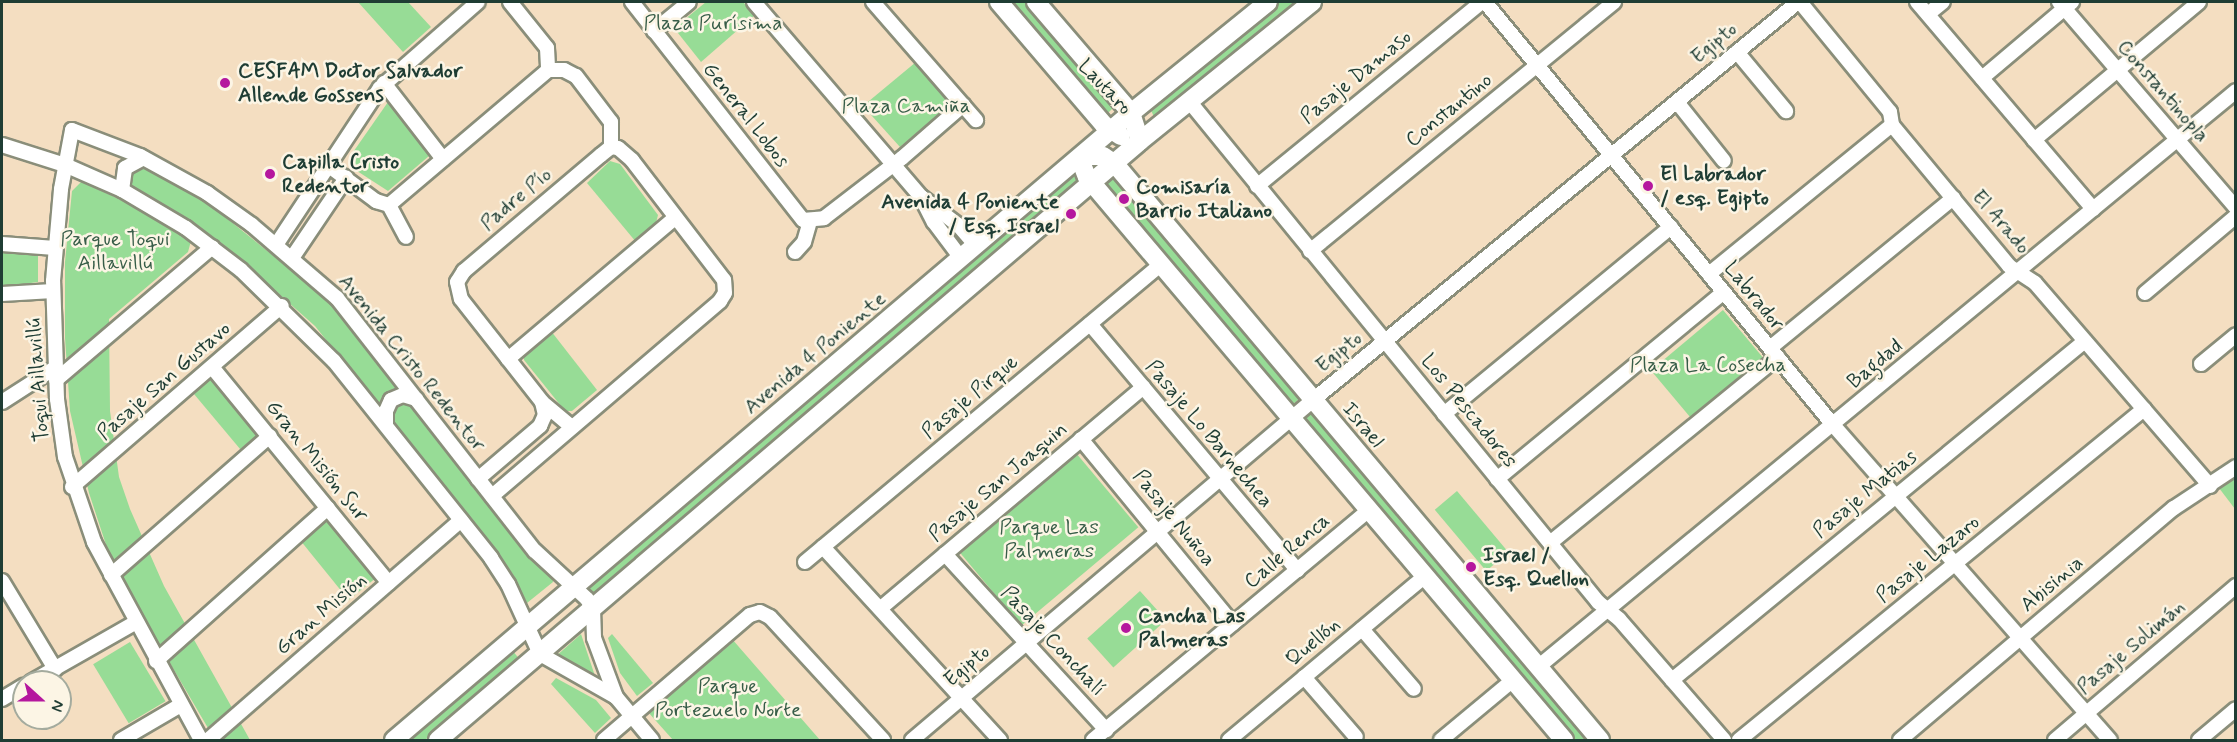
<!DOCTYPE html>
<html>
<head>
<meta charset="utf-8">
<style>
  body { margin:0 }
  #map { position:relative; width:2237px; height:742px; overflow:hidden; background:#f4dec1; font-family:Mynerve,sans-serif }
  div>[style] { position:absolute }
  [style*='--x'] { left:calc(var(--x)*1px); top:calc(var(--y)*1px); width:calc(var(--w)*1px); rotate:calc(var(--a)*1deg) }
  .green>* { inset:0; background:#97dc96; transform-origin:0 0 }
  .roads { filter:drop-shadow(2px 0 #8a8e7a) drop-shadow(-2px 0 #8a8e7a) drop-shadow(0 2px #8a8e7a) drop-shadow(0 -2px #8a8e7a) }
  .minor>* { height:14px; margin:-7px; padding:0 7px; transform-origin:7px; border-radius:7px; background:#fff }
  .tertiary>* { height:18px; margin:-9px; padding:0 9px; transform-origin:9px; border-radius:9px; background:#fff }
  .dots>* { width:16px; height:16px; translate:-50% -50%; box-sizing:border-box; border:3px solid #fcf5e5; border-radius:50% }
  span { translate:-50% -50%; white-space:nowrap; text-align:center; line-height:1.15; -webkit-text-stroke:5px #fcf5e5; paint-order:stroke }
  .park-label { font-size:21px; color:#375d48 }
  .street-label { font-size:21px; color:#1f3d34 }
  .poi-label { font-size:21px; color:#1f3d34; font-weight:700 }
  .left { translate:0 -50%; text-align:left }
  .right { translate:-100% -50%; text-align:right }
  .frame { position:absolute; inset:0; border:3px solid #1f3d34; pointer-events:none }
  .north { position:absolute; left:12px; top:670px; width:60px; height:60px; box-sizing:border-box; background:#fcf5e5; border:2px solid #a4ab9e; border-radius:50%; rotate:111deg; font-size:16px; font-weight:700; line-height:24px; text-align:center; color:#1f3d34 }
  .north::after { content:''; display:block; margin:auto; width:21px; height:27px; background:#b5179e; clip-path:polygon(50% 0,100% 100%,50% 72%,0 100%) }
</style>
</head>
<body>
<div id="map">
  <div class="green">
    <div style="clip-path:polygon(358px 2px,408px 2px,431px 27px,403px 52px)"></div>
    <div style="clip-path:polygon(706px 2px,743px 2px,755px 15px,701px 62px,674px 28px)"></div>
    <div style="clip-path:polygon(1010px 2px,1028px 2px,1116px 105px,1107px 114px)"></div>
    <div style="clip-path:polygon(1278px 2px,1299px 2px,1155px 119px,1149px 106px)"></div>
    <div style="clip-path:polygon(916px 62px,947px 99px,943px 111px,900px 147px,863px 106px)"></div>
    <div style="clip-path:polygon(388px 102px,429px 156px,388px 191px,354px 169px,349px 158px)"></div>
    <div style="clip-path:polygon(610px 161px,620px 164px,658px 215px,655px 227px,636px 242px,587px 183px)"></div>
    <div style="clip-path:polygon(147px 167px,214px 208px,332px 303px,537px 564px,552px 574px,553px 582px,527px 603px,512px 573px,315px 326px,220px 242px,128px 184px,128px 176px)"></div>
    <div style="clip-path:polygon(1072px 173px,1080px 183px,593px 599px,584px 587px)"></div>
    <div style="clip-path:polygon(1114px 174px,1300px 397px,1296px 402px,1291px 405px,1101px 180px)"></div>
    <div style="clip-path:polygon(82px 181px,141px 210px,191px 241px,188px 252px,109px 319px,110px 411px,119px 477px,130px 509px,164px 586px,250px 740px,215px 740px,113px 566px,89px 493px,70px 411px,65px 338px,65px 262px,72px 191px)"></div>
    <div style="clip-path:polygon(2px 249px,38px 256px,38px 282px,2px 287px)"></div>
    <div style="left:1723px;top:310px;width:64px;height:94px;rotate:50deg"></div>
    <div style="clip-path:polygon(551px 331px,597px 390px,572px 411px,565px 411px,524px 360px,524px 352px)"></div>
    <div style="left:212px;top:375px;width:75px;height:26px;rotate:50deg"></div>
    <div style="clip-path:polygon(1312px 412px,1592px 740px,1571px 740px,1303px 420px)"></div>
    <div style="left:1076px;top:453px;width:97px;height:153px;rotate:50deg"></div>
    <div style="clip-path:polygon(2235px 476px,2235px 509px,2219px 488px)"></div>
    <div style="left:1457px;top:491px;width:80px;height:29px;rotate:50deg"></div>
    <div style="left:328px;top:519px;width:76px;height:35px;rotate:51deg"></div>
    <div style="left:1140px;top:591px;width:39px;height:71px;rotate:48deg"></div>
    <div style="clip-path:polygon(581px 634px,596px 679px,555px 657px)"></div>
    <div style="clip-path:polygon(612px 634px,653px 683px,637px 696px,620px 673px,608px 638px)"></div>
    <div style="clip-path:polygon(732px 639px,820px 740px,673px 740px,648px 712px)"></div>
    <div style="left:130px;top:642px;width:69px;height:43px;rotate:59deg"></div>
    <div style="clip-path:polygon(512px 650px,521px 661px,425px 740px,406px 740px)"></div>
    <div style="clip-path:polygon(556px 678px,596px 700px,611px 718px,595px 733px,551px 684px)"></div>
  </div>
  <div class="roads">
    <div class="minor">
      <div style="--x:510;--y:2;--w:59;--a:51.2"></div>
      <div style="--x:547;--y:48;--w:22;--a:87"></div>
      <div style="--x:632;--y:2;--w:277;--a:51.9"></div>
      <div style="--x:803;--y:220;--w:21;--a:-5"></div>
      <div style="--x:824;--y:218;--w:98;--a:-37.6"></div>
      <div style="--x:902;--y:158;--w:81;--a:-41"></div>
      <div style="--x:754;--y:2;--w:257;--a:49.4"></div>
      <div style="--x:921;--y:197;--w:28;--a:63"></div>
      <div style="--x:934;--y:222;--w:45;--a:53.1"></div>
      <div style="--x:873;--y:2;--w:157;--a:48.9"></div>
      <div style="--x:1485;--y:2;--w:549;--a:50.54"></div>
      <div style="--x:1834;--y:426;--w:418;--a:48.7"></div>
      <div style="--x:1800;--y:2;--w:142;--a:50.7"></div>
      <div style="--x:1890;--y:112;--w:13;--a:81"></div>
      <div style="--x:1892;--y:125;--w:183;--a:50.3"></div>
      <div style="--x:2009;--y:266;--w:31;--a:33"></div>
      <div style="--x:2035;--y:283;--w:268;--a:49.2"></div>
      <div style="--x:1917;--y:2;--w:272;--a:49.6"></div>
      <div style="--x:2059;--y:2;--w:272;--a:49.3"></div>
      <div style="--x:1928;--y:14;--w:19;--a:-39"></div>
      <div style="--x:654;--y:31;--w:45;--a:-39.6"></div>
      <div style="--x:1737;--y:52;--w:77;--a:50.3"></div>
      <div style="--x:548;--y:70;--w:16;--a:0"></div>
      <div style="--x:564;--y:70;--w:13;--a:27"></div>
      <div style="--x:576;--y:76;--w:58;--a:52.7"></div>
      <div style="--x:611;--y:122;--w:25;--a:90"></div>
      <div style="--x:1982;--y:78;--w:118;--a:-40.2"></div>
      <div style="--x:384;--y:83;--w:96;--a:52.2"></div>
      <div style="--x:1189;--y:101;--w:647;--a:50.77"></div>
      <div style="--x:1598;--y:602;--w:27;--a:39"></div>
      <div style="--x:1619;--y:619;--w:160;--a:49"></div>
      <div style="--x:1677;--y:102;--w:75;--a:51.5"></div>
      <div style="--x:2034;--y:140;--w:215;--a:-39.9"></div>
      <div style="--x:2;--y:145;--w:66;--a:17.6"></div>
      <div style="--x:65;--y:165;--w:62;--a:23.7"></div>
      <div style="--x:122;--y:190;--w:74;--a:30.7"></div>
      <div style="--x:186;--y:228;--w:69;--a:37.4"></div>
      <div style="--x:241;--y:270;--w:130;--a:44.4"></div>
      <div style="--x:334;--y:361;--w:252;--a:51.4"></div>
      <div style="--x:491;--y:558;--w:31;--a:57"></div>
      <div style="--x:508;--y:584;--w:77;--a:65.4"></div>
      <div style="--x:540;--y:654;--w:87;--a:29.5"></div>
      <div style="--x:329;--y:166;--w:59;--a:36.7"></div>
      <div style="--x:376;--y:201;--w:14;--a:17"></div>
      <div style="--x:1257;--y:186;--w:291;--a:-39.3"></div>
      <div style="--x:122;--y:190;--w:22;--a:-82"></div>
      <div style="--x:125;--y:168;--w:21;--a:-28"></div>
      <div style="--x:923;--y:198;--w:44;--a:37.6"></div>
      <div style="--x:958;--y:225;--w:28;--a:49"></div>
      <div style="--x:389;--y:205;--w:209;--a:-40.3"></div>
      <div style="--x:389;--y:205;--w:36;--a:62"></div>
      <div style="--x:2;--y:244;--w:53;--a:4.3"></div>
      <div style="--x:276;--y:245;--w:188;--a:-56.5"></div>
      <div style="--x:380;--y:88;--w:130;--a:-41.3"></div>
      <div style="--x:1310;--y:251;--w:393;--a:-39.3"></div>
      <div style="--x:795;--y:252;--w:13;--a:-48"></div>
      <div style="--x:804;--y:242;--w:22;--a:-74"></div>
      <div style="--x:292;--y:258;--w:97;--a:-56"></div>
      <div style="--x:1709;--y:274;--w:236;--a:-39.2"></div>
      <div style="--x:2145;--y:293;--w:119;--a:-40.2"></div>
      <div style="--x:2;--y:294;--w:51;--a:-3.4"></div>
      <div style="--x:1090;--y:324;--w:322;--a:49.9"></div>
      <div style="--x:1770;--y:348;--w:237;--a:-39.3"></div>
      <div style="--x:508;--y:359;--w:219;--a:-40.2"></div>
      <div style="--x:2201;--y:364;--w:45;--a:-39.6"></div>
      <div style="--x:212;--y:367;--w:279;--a:50.7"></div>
      <div style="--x:56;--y:380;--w:205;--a:-40.4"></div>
      <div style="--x:2;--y:402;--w:63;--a:-32.7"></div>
      <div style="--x:1444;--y:414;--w:294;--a:-39.5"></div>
      <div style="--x:386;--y:424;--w:13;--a:-90"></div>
      <div style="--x:386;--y:411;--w:12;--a:-66"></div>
      <div style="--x:391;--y:400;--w:13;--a:-23"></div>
      <div style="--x:403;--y:395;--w:14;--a:17"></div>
      <div style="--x:1081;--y:439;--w:239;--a:50.6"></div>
      <div style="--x:478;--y:479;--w:82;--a:-40.5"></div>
      <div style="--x:540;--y:426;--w:12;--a:-66"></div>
      <div style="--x:545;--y:415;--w:13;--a:-103"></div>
      <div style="--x:1497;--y:479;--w:294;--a:-39.5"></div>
      <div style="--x:72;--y:487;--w:277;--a:-40.8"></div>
      <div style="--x:492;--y:496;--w:300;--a:-40.5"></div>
      <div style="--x:720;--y:301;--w:9;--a:-58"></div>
      <div style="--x:725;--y:293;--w:13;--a:-94"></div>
      <div style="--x:724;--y:280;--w:151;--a:-127.5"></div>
      <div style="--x:632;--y:160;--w:18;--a:-139"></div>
      <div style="--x:618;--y:148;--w:7;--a:-172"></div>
      <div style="--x:611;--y:147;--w:13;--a:141"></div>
      <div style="--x:601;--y:155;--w:180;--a:139.7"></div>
      <div style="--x:464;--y:271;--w:13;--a:122"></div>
      <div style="--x:457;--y:282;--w:17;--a:77"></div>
      <div style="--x:461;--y:299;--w:131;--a:51.8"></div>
      <div style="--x:542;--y:402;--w:39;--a:40"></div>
      <div style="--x:1550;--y:543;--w:294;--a:-39.2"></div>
      <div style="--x:823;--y:547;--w:262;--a:47.5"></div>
      <div style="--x:945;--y:554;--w:239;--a:47.5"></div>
      <div style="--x:805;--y:562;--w:464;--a:-39.9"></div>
      <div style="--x:111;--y:575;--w:211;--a:-41.2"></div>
      <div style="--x:2;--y:581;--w:103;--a:58.9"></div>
      <div style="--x:881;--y:608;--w:343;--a:-40.1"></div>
      <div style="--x:1362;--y:629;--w:79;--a:49.1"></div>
      <div style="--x:156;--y:661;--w:230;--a:-41.7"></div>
      <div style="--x:1538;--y:667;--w:905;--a:-39.53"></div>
      <div style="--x:1304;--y:677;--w:79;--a:49.1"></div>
      <div style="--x:1672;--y:680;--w:534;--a:-39.38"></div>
      <div style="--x:31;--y:682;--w:121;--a:-29.7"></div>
      <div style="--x:2;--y:699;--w:26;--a:-31"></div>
      <div style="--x:121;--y:740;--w:67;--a:-30.4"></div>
      <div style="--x:201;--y:740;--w:225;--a:-118.4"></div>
      <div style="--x:94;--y:542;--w:90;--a:-108.8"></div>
      <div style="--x:65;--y:457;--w:59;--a:-97.9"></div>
      <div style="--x:57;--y:399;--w:118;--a:-91.9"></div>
      <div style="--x:53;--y:281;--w:92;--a:-85"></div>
      <div style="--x:61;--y:189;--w:60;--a:-79.4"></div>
      <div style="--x:72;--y:130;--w:73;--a:20.9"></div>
      <div style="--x:140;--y:156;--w:77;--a:28.9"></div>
      <div style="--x:207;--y:193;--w:55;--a:35.4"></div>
      <div style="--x:252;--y:225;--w:112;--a:40.7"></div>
      <div style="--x:337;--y:298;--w:321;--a:52"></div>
      <div style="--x:535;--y:551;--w:71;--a:42.7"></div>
      <div style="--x:587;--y:599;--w:12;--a:59"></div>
      <div style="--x:593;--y:609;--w:29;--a:88"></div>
      <div style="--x:594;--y:638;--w:63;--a:69.6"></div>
      <div style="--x:616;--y:697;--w:56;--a:50.1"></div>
      <div style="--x:208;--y:740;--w:335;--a:-41"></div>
      <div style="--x:604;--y:740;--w:192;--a:-40.6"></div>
      <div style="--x:750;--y:615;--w:10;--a:-17"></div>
      <div style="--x:760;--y:612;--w:11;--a:27"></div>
      <div style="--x:770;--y:617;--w:167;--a:47.4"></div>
      <div style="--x:912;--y:740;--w:526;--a:-40.29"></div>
      <div style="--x:1313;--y:400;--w:627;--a:-39.37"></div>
      <div style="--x:1093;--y:740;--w:359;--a:-39.8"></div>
      <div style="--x:1229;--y:740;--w:256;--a:-39.9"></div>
      <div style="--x:1441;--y:740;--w:94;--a:-39.8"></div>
      <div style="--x:1739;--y:740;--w:523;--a:-39.26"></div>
      <div style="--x:1900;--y:740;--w:359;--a:-40.3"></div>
      <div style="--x:2174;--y:508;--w:74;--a:-33.5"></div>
      <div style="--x:2055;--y:740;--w:238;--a:-40.4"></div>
      <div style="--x:2199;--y:740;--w:48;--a:-40"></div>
    </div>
    <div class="tertiary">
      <div style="--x:999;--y:2;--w:162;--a:49.5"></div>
      <div style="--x:1104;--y:125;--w:20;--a:33"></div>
      <div style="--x:1036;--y:2;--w:146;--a:49.4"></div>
      <div style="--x:1131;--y:113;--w:29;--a:72"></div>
      <div style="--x:1083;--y:156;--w:20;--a:0"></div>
      <div style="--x:1103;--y:156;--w:14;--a:34"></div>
      <div style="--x:1115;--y:164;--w:753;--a:49.9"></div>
      <div style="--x:1080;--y:159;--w:19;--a:69"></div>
      <div style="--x:1087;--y:177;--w:738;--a:49.73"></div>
      <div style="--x:394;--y:740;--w:968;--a:-40.39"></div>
      <div style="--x:1131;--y:113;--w:176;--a:-39"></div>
      <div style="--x:438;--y:740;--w:923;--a:-40.47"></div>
      <div style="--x:1140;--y:141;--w:221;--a:-38.9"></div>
    </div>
  </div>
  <div class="dots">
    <div style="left:225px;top:83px;background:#b5179e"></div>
    <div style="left:270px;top:174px;background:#b5179e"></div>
    <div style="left:1648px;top:186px;background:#b5179e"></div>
    <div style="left:1124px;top:199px;background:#b5179e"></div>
    <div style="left:1071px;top:214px;background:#b5179e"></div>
    <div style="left:1471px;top:567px;background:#b5179e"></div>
    <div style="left:1126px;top:628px;background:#b5179e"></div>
  </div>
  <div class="park-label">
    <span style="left:713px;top:23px">Plaza Purísima</span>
    <span style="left:906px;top:106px">Plaza Camiña</span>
    <span style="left:115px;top:251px">Parque Toqui<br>Aillavillú</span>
    <span style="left:1708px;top:365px">Plaza La Cosecha</span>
    <span style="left:1049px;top:539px">Parque Las<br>Palmeras</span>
    <span style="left:728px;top:698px">Parque<br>Portezuelo Norte</span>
  </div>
  <div class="street-label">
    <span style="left:1714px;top:43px;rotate:-40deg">Egipto</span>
    <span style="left:1356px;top:77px;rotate:-39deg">Pasaje Damaso</span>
    <span style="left:1105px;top:87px;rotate:46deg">Lautaro</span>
    <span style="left:2163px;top:91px;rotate:49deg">Constantinopla</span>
    <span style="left:1449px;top:110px;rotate:-39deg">Constantino</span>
    <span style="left:746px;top:115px;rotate:52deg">General Lobos</span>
    <span style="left:516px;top:199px;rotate:-40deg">Padre Pío</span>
    <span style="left:2001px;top:222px;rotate:49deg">El Arado</span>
    <span style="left:1754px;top:296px;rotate:51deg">Labrador</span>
    <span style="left:1339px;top:352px;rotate:-39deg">Egipto</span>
    <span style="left:815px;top:353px;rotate:-40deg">Avenida 4 Poniente</span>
    <span style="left:412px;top:363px;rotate:51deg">Avenida Cristo Redentor</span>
    <span style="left:1875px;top:364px;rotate:-40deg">Bagdad</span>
    <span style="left:38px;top:380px;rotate:-94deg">Toqui Aillavillú</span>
    <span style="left:164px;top:381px;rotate:-41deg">Pasaje San Gustavo</span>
    <span style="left:970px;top:397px;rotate:-40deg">Pasaje Pirque</span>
    <span style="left:1469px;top:411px;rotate:51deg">Los Pescadores</span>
    <span style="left:1363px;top:425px;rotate:50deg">Israel</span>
    <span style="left:1209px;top:434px;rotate:50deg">Pasaje Lo Barnechea</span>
    <span style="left:317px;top:461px;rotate:51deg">Gran Misión Sur</span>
    <span style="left:998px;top:482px;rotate:-40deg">Pasaje San Joaquin</span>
    <span style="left:1865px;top:494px;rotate:-39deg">Pasaje Matias</span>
    <span style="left:1174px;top:518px;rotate:51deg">Pasaje Nuñoa</span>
    <span style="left:1287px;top:551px;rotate:-40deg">Calle Renca</span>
    <span style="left:1928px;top:559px;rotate:-39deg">Pasaje Lazaro</span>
    <span style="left:2052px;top:584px;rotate:-40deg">Abisinia</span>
    <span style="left:321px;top:614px;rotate:-41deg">Gran Misión</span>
    <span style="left:1053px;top:641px;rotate:47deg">Pasaje Conchalí</span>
    <span style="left:1313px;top:642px;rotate:-40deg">Quellón</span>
    <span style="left:2131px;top:647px;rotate:-40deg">Pasaje Solimán</span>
    <span style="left:967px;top:666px;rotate:-40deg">Egipto</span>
  </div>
  <div class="poi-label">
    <span class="left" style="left:238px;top:83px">CESFAM Doctor Salvador<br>Allende Gossens</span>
    <span class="left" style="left:282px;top:174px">Capilla Cristo<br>Redentor</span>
    <span class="left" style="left:1660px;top:186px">El Labrador<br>/ esq. Egipto</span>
    <span class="left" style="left:1136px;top:199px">Comisaría<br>Barrio Italiano</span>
    <span class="right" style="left:1059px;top:214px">Avenida 4 Poniente<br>/ Esq. Israel</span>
    <span class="left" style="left:1483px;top:567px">Israel /<br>Esq. Quellon</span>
    <span class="left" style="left:1138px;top:628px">Cancha Las<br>Palmeras</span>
  </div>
  <div class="frame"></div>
  <div class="north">N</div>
</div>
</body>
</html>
